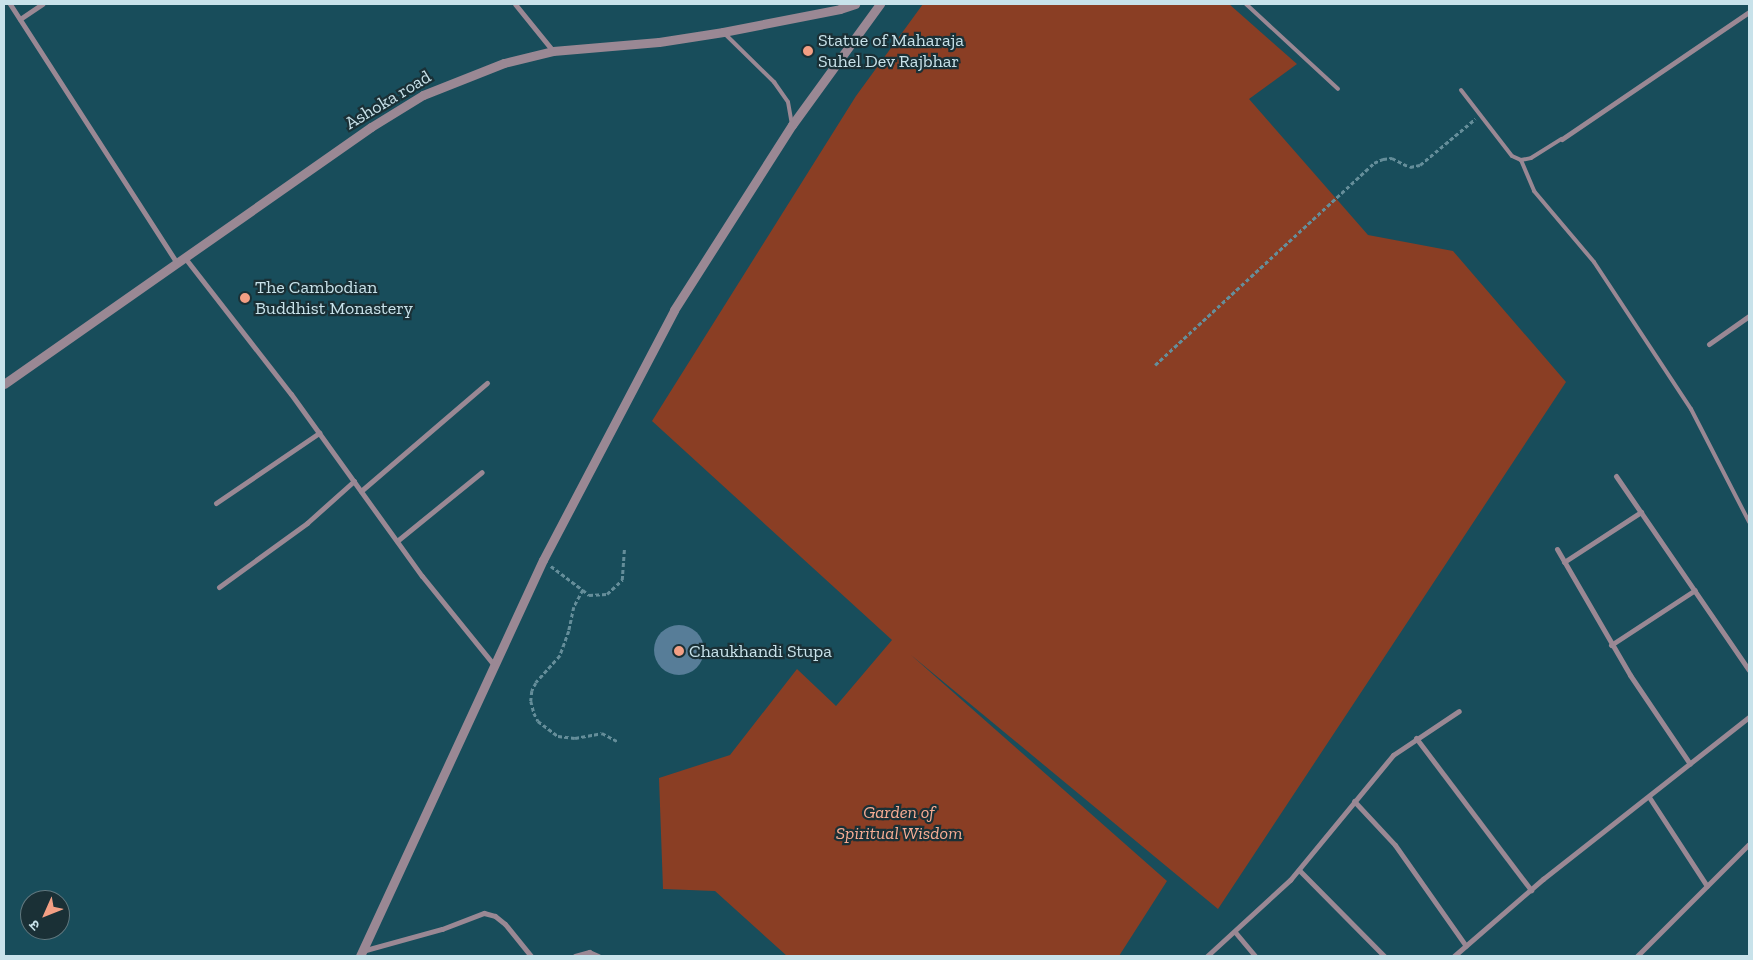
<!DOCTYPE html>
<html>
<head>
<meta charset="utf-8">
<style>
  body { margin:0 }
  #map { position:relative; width:1753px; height:960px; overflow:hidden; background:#184d5b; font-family:"Zilla Slab","Noto Sans Devanagari",serif }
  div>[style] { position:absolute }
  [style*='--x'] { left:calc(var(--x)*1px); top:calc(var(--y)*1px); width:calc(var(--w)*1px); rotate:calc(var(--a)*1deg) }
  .green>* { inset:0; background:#8a3e24 }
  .building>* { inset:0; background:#577d98 }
  .round { border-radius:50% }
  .path>* { height:2.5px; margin-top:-1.25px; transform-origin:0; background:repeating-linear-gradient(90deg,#658e9a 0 4px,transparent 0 6.5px) }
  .service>* { height:4px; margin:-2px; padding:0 2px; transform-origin:2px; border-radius:2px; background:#9a8894 }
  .minor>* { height:5px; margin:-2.5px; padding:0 2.5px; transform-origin:2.5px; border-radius:2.5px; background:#9a8894 }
  .tertiary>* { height:9px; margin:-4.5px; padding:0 4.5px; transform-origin:4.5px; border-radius:4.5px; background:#9a8894 }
  .dots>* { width:14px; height:14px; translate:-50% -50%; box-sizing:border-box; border:2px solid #1a3036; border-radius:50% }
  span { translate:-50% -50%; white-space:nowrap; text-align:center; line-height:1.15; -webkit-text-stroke:4.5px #1a3036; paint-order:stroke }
  .poi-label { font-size:18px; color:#c8e2ea }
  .left { translate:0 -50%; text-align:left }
  .street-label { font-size:18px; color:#c8e2ea }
  .park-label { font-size:18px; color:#f8ad94; font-style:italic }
  .frame { position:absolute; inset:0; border:5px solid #c8e2ea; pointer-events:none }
  .north { position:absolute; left:20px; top:890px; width:50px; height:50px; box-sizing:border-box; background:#1a3036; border:1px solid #60777e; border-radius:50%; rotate:226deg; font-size:14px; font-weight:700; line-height:20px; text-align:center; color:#c8e2ea }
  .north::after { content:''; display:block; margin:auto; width:18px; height:22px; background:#f39f84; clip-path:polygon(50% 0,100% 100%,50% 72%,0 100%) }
</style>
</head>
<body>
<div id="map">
  <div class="green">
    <div style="clip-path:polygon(923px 4px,1229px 4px,1297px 64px,1249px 99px,1368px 235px,1453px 251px,1566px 382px,1218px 909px,911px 655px,1167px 881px,1119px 956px,787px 956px,715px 891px,663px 889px,659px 778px,730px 755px,797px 669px,836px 706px,892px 640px,652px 421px,856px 96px)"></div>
  </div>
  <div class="building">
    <div class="round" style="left:654px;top:625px;width:50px;height:50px"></div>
  </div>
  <div class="path">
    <div style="--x:1155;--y:365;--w:298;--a:-42.7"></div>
    <div style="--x:1374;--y:163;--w:10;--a:-24"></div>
    <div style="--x:1383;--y:159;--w:9;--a:-6"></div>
    <div style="--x:1392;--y:158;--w:20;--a:27"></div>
    <div style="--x:1410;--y:167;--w:10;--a:-11"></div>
    <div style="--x:1420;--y:165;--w:72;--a:-39.9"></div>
    <div style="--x:551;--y:566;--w:40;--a:37"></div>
    <div style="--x:583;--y:590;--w:19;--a:118"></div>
    <div style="--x:574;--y:607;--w:25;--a:102"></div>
    <div style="--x:569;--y:631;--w:27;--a:110"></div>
    <div style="--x:560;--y:656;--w:36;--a:132"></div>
    <div style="--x:536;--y:683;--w:9;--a:117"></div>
    <div style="--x:532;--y:691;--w:10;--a:96"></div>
    <div style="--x:531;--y:701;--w:12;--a:76"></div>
    <div style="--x:534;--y:713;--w:9;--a:63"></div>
    <div style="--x:538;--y:721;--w:25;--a:37"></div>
    <div style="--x:558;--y:736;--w:17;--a:7"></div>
    <div style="--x:575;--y:738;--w:27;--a:-10"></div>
    <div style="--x:602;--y:733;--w:17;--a:28"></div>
    <div style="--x:583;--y:590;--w:8;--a:40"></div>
    <div style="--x:589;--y:595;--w:18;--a:-3"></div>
    <div style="--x:607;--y:594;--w:21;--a:-43"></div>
    <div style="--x:622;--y:580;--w:32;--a:-86"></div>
  </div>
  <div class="service">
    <div style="--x:1246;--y:4;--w:125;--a:42.7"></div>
    <div style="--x:725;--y:34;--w:69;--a:44.4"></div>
    <div style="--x:774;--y:82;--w:24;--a:55"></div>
    <div style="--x:788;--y:102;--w:22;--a:80"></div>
    <div style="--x:1461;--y:90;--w:83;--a:52.3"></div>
    <div style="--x:1512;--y:156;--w:10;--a:24"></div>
    <div style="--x:1521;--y:160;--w:10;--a:-11"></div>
    <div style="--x:1531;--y:158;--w:36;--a:-32"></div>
    <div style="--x:1521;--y:160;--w:34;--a:67"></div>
    <div style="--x:1534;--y:191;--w:93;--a:49.8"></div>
    <div style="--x:1594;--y:262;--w:176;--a:56.6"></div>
    <div style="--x:1691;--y:409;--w:127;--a:62.8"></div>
  </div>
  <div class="minor">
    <div style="--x:10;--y:4;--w:308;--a:57.2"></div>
    <div style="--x:515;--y:4;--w:60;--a:51"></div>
    <div style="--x:20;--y:19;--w:27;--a:-34"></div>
    <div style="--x:1562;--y:139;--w:226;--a:-34.2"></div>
    <div style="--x:185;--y:258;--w:172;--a:52.1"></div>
    <div style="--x:291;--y:394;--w:224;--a:54.3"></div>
    <div style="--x:422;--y:576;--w:114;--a:51"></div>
    <div style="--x:1709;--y:344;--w:49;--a:-35"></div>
    <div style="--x:1616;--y:476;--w:235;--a:55.6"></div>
    <div style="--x:361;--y:491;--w:166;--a:-40.6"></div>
    <div style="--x:216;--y:503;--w:125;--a:-34.2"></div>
    <div style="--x:397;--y:541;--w:109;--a:-39.1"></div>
    <div style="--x:1557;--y:549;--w:146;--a:59.9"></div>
    <div style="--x:1630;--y:675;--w:107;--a:56"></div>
    <div style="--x:1564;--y:562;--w:92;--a:-33"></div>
    <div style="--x:219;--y:587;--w:109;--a:-36"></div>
    <div style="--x:307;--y:523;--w:63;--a:-41.8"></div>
    <div style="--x:1611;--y:645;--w:100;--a:-33.2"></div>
    <div style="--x:1416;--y:738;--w:191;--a:52.9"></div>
    <div style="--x:1649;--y:797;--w:106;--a:56.9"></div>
    <div style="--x:1354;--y:801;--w:60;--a:47"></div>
    <div style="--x:1395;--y:845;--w:123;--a:54.9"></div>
    <div style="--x:1299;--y:870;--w:121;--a:45.3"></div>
    <div style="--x:1235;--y:932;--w:31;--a:50"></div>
    <div style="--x:362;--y:951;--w:83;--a:-15.4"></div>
    <div style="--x:442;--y:929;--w:45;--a:-20.9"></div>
    <div style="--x:484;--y:913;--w:11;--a:15"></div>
    <div style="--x:495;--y:916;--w:13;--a:39"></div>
    <div style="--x:505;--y:924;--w:41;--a:50.9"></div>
    <div style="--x:575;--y:956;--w:15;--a:-16"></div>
    <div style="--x:589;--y:952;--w:10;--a:24"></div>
    <div style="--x:1207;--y:956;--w:113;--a:-42.5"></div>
    <div style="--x:1290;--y:880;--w:162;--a:-50.5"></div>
    <div style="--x:1393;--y:755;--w:79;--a:-33.7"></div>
    <div style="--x:1454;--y:956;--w:118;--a:-40.9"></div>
    <div style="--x:1543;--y:879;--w:262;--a:-38.2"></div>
    <div style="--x:1637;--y:956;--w:158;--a:-45"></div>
  </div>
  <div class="tertiary">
    <div style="--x:4;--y:384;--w:448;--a:-35"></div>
    <div style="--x:371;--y:127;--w:61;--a:-31.6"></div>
    <div style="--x:423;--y:95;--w:87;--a:-21.6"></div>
    <div style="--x:504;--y:63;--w:50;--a:-13.8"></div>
    <div style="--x:553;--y:51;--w:106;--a:-4.9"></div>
    <div style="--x:659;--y:42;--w:65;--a:-8.9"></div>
    <div style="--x:723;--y:32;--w:119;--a:-11.1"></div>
    <div style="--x:840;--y:9;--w:16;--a:-18"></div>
    <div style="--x:360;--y:956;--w:436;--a:-65.2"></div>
    <div style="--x:543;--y:560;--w:282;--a:-62.3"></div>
    <div style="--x:674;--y:310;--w:219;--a:-57.5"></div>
    <div style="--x:792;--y:125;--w:150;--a:-54"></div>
  </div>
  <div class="dots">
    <div style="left:808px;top:51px;background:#f39f84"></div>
    <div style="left:245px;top:298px;background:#f39f84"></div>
    <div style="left:679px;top:651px;background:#f39f84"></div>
  </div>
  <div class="poi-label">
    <span class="left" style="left:818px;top:51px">Statue of Maharaja<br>Suhel Dev Rajbhar</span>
    <span class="left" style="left:255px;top:298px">The Cambodian<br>Buddhist Monastery</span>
    <span class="left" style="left:689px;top:651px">Chaukhandi Stupa</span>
  </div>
  <div class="street-label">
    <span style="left:388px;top:100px;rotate:-31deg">Ashoka road</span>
  </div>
  <div class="park-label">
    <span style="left:899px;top:823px">Garden of<br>Spiritual Wisdom</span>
  </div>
  <div class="frame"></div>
  <div class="north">उ</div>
</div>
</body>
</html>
